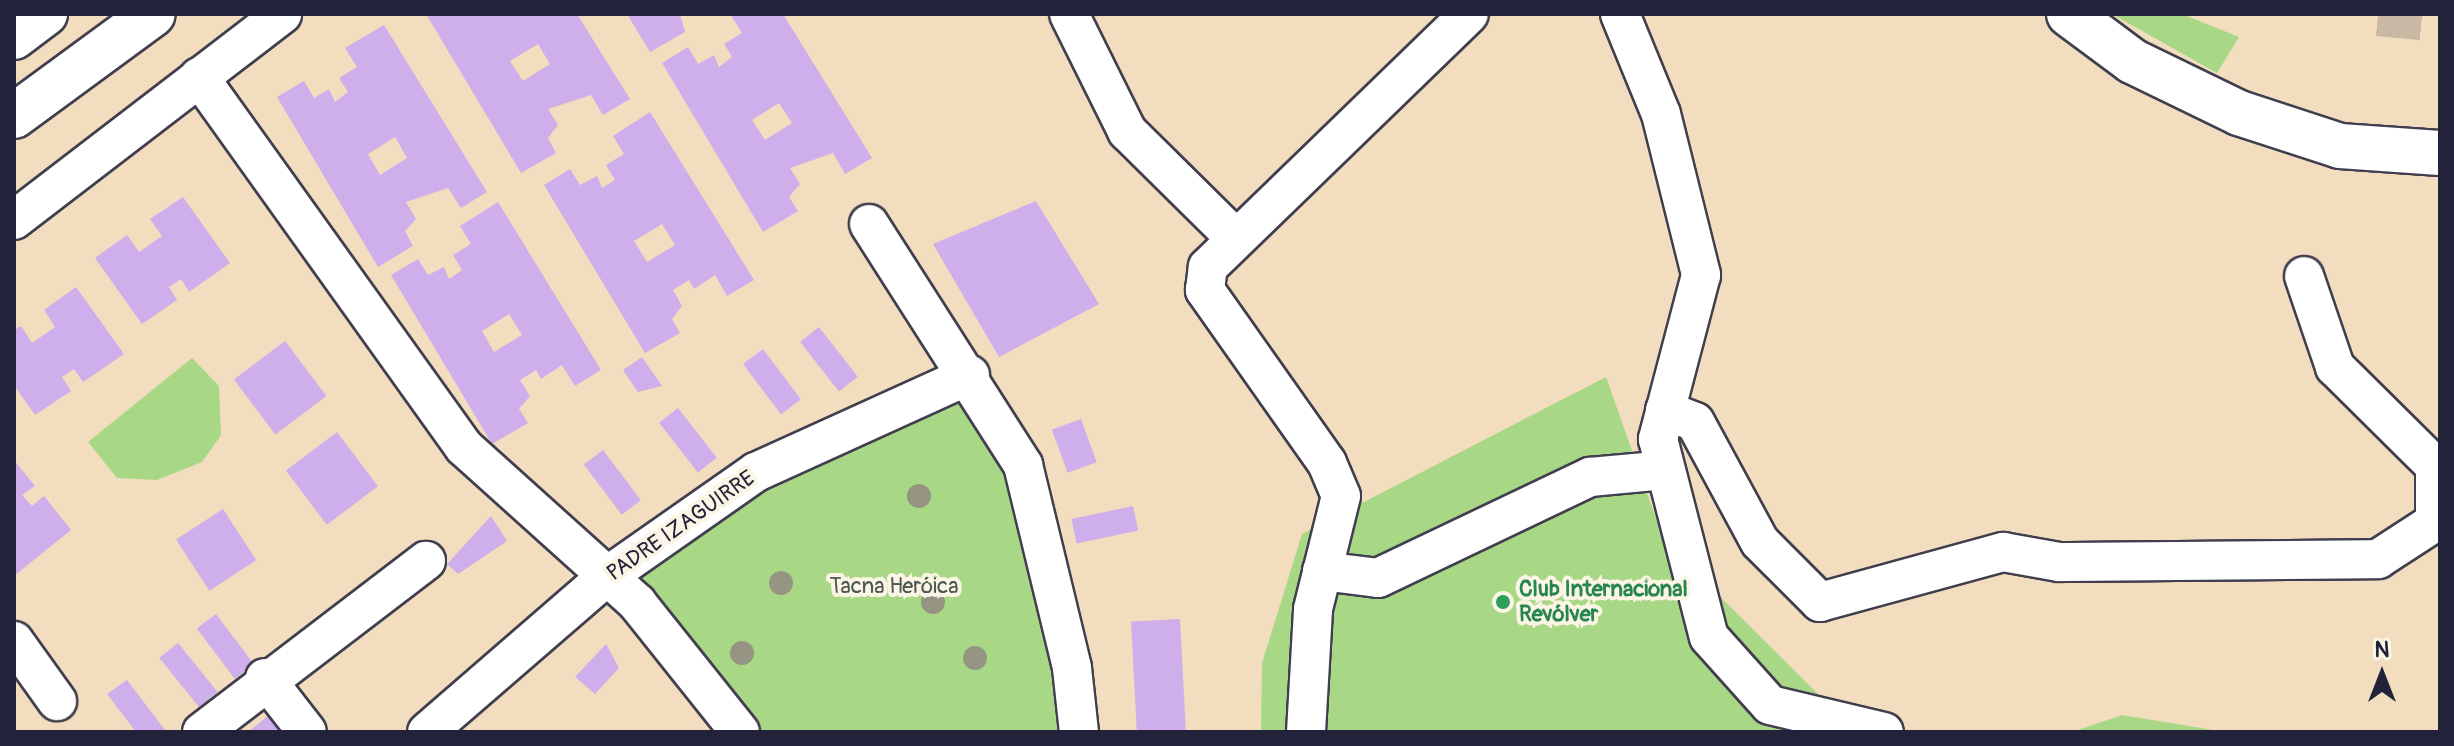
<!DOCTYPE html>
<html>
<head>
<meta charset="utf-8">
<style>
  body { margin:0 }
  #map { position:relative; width:2454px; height:746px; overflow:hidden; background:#f2debe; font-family:Pangolin,sans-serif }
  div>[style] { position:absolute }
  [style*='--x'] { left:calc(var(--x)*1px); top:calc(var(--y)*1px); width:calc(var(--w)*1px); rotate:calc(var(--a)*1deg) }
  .green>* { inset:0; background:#a8d785 }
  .building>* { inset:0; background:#ceaeeb; transform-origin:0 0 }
  .major-tunnel>* { height:44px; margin-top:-22px; transform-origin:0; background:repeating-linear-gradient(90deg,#c8b8a4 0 44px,transparent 0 66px) }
  .roads { filter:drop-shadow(2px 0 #413e4f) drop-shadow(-2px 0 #413e4f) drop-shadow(0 2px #413e4f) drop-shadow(0 -2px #413e4f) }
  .minor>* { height:38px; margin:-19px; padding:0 19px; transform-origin:19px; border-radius:19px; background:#fff }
  .major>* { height:44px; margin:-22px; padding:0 22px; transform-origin:22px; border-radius:22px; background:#fff }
  .trees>* { width:24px; height:24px; margin:-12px; border-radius:50%; background:#969482 }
  .dots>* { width:22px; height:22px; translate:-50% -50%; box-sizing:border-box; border:4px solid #fcf5e5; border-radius:50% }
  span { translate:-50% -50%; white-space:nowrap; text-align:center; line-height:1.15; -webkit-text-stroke:8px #fcf5e5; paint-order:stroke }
  .street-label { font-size:22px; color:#22223b }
  .park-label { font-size:22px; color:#4a5851 }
  .leisure-label { font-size:22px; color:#27864d; font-weight:700 }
  .left { translate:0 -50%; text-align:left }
  .frame { position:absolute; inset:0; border:16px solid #22223b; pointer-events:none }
  .north { position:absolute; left:2342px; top:634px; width:80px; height:80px; -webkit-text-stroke:6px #fcf5e5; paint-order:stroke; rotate:0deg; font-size:22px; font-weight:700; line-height:32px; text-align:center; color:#22223b }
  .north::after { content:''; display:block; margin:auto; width:28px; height:36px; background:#22223b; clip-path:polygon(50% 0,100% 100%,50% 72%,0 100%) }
</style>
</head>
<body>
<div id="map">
  <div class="green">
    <div style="clip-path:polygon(2112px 14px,2182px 14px,2239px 37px,2217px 73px)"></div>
    <div style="clip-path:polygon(192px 358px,219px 386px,221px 435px,202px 462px,157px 480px,117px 478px,88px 442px)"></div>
    <div style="clip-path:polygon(1606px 377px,1664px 541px,1833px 709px,1908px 732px,1261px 732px,1262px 663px,1302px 534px)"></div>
    <div style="clip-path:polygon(967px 390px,1012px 472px,1039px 565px,1062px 732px,760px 732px,631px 575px,770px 486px)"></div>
    <div style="clip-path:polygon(2122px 715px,2219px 731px,2222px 732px,2072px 732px)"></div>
  </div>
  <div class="building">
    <div style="clip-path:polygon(evenodd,426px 14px,577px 14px,630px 99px,603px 115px,591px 95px,548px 109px,558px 125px,548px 138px,556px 153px,521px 173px,426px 14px,538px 44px,550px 64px,523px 81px,510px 61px,538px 44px)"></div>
    <div style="clip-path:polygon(627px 14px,680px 14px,685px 32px,650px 52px)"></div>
    <div style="clip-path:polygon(evenodd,730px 14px,783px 14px,872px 158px,845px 174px,833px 153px,790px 168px,800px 184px,789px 197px,798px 211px,763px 232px,662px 63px,688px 47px,698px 64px,714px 55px,719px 67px,732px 57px,724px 44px,742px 33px,730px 14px,779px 103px,792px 123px,765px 140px,752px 120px,779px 103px)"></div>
    <div style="clip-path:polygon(evenodd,384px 25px,487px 192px,461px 208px,448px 188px,406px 202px,416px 219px,405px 231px,413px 246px,378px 267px,277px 97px,304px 81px,314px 98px,329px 89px,335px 102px,348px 92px,339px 78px,357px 67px,345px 48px,384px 25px,395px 137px,407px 158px,380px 175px,368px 154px,395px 137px)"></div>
    <div style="clip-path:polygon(evenodd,650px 112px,754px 280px,727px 296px,715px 275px,694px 289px,689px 280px,673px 290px,682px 306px,672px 319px,680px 333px,645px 353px,544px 185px,570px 169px,580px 185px,597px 176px,602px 188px,615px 180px,606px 165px,624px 154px,613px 136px,650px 112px,662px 224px,675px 245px,647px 262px,634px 241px,662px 224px)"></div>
    <div style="clip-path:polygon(183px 197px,230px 263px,189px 292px,181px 279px,169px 287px,177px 300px,142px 324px,95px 258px,127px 235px,139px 252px,162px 236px,150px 219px)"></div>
    <div style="clip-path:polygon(1036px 201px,1099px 304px,999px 357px,933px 244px)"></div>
    <div style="clip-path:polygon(evenodd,498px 202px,601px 370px,575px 386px,562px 365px,541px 379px,536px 370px,520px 380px,530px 396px,519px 409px,528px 423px,492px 444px,391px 275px,418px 259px,428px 275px,444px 267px,449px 279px,462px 270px,453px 255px,471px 244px,460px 226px,498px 202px,509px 314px,522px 335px,494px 352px,482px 331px,509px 314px)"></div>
    <div style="clip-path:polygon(76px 287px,124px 354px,83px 382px,74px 369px,62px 377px,71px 391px,35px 415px,14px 385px,14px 330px,21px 326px,32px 343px,55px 327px,44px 310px)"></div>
    <div style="left:819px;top:327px;width:63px;height:24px;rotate:52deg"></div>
    <div style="left:285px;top:341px;width:69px;height:64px;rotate:53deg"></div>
    <div style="left:763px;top:349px;width:63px;height:25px;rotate:53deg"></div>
    <div style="clip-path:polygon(642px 357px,662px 386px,638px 392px,623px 370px)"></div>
    <div style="left:678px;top:408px;width:63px;height:24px;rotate:52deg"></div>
    <div style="left:1081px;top:419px;width:46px;height:31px;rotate:70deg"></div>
    <div style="left:337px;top:432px;width:68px;height:64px;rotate:53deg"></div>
    <div style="left:603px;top:450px;width:63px;height:24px;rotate:53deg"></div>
    <div style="clip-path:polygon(14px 460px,35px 486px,22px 495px,32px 506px,44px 496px,71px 530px,14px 576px)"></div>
    <div style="left:1133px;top:506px;width:25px;height:63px;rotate:78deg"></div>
    <div style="left:223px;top:509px;width:61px;height:56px;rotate:57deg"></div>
    <div style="clip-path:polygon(491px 516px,507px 541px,458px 574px,447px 564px)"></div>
    <div style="left:216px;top:614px;width:63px;height:24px;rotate:53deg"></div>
    <div style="left:1180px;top:619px;width:113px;height:49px;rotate:87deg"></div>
    <div style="left:178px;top:643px;width:63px;height:24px;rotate:51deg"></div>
    <div style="clip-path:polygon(606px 644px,619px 668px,595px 694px,575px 677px)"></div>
    <div style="clip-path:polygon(127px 680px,165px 730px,162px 732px,136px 732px,107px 694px)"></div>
    <div style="clip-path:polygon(269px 715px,283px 732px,248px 732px)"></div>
  </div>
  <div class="major-tunnel">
    <div style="--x:2378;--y:14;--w:62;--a:5.5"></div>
  </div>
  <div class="roads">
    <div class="minor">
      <div style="--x:1069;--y:14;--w:131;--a:63.6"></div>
      <div style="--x:1127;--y:131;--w:151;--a:44.7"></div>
      <div style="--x:1620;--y:14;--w:108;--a:67.7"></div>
      <div style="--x:1661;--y:114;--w:166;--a:76"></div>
      <div style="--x:1701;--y:275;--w:170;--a:104.7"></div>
      <div style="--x:1658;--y:439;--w:204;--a:75.6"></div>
      <div style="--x:1709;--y:637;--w:91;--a:48.1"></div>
      <div style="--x:1770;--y:705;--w:117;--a:13.3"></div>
      <div style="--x:199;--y:77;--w:455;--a:54.4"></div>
      <div style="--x:464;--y:447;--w:233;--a:42"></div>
      <div style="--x:637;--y:603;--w:165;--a:51.4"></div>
      <div style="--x:14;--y:220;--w:338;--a:-37.5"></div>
      <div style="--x:869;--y:224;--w:286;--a:57.4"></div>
      <div style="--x:1023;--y:465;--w:209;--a:76.4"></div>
      <div style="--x:1072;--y:668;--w:64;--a:83.8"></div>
      <div style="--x:1665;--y:410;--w:32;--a:22"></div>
      <div style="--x:1695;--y:422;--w:136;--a:61.6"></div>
      <div style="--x:1760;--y:542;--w:85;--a:45"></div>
      <div style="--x:1820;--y:602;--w:190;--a:-15.3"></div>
      <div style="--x:2003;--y:552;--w:57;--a:10.1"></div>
      <div style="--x:2059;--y:562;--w:319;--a:-0.5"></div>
      <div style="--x:2378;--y:559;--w:68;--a:-33"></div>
      <div style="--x:2435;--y:522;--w:56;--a:-90"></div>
      <div style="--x:2435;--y:466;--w:141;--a:-135.3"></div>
      <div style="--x:2335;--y:367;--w:96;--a:-108.8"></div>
      <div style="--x:1322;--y:571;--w:56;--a:7.1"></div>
      <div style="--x:1378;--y:578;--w:235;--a:-25.5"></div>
      <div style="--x:1590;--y:477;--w:75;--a:-5.3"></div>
      <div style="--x:14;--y:641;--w:74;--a:54.4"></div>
      <div style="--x:265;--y:678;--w:68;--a:52.1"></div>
      <div style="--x:202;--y:732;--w:282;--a:-37.4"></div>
      <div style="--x:427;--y:732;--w:237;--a:-40.9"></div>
      <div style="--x:606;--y:577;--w:183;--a:-35"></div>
      <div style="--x:756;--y:472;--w:235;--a:-24.4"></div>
      <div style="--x:1306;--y:732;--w:123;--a:-86.7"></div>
      <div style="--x:1313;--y:609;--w:116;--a:-76.1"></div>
      <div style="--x:1341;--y:496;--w:36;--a:-113"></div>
      <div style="--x:1327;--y:463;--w:212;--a:-125.2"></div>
      <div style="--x:1205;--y:290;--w:23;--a:-83"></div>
      <div style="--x:1208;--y:267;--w:363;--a:-44.1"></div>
    </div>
    <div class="major">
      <div style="--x:2069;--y:14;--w:79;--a:36.7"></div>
      <div style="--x:2132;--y:61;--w:119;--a:25.9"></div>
      <div style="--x:2239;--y:113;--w:106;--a:18.1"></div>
      <div style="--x:2340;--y:146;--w:100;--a:4"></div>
      <div style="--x:14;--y:37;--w:39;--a:-37"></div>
      <div style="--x:14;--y:116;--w:172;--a:-36.3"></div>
    </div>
  </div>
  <div class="trees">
    <div style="left:919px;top:496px"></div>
    <div style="left:781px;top:583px"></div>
    <div style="left:933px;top:602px"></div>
    <div style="left:742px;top:653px"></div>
    <div style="left:975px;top:658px"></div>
  </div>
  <div class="dots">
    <div style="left:1503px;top:602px;background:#2e9e5b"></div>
  </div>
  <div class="street-label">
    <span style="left:681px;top:526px;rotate:-35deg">PADRE IZAGUIRRE</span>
  </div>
  <div class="park-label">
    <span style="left:894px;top:587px">Tacna Heróica</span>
  </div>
  <div class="leisure-label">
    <span class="left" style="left:1519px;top:602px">Club Internacional<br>Revólver</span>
  </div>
  <div class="frame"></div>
  <div class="north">N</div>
</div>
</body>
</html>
